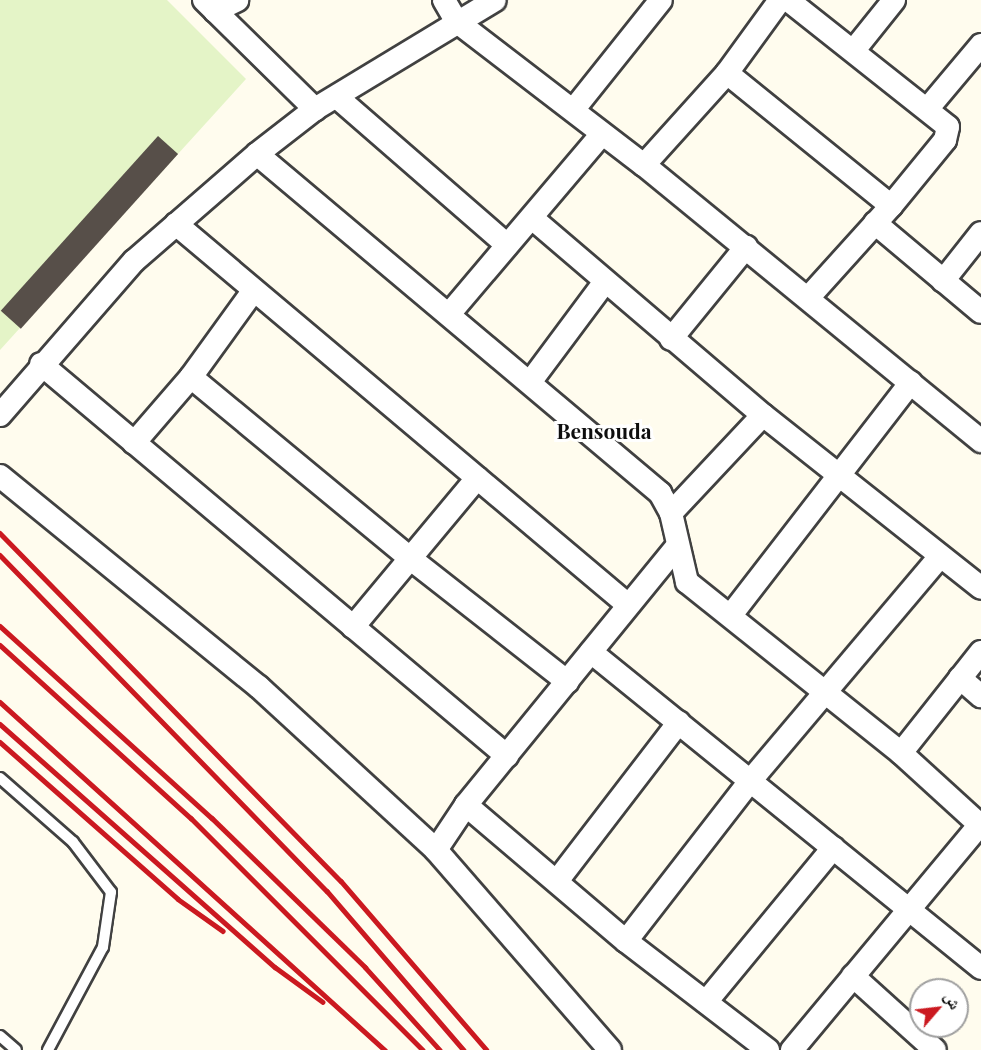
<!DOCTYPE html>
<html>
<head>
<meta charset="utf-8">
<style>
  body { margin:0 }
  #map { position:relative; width:981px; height:1050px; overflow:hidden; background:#fffcee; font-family:"Playfair Display","Noto Naskh Arabic",serif }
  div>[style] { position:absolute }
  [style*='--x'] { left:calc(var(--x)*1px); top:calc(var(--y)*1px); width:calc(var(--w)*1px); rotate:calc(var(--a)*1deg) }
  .pitch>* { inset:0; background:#e4f4c7 }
  .building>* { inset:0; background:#574f49; transform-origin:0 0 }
  .roads { filter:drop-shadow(2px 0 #414141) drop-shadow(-2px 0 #414141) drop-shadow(0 2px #414141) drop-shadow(0 -2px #414141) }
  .lane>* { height:10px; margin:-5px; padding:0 5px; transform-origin:5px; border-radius:5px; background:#fff }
  .street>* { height:22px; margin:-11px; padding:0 11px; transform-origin:11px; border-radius:11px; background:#fff }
  .rail>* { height:4.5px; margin:-2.25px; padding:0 2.25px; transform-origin:2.25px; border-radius:2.25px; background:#cb1920 }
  span { translate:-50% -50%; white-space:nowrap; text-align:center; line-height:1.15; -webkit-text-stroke:6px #fff; paint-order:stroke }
  .neighbourhood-label { font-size:21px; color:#0e0e0e; font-weight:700 }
  .north { position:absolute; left:909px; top:978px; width:60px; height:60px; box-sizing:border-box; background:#fff; border:2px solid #9f9f9f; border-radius:50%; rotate:62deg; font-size:16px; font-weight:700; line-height:24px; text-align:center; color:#0e0e0e }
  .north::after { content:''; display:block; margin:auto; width:21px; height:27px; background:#cb1920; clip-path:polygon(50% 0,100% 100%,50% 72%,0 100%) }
</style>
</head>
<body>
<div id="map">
  <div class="pitch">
    <div style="clip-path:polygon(0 0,167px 0,246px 79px,0 350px)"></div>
  </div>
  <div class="building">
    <div style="left:158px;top:136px;width:27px;height:235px;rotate:42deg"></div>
  </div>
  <div class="roads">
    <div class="lane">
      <div style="--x:0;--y:778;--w:97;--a:41.2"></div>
      <div style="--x:73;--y:842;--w:63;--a:52.8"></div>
      <div style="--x:111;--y:892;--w:56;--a:98.3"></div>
      <div style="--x:103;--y:947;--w:117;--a:118.1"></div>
      <div style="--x:0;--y:1036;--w:21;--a:41"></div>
    </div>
    <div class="street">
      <div style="--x:204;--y:0;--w:156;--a:44.5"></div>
      <div style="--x:444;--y:0;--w:24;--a:60"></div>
      <div style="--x:456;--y:21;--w:237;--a:37.5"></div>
      <div style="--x:644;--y:165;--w:436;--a:39.3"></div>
      <div style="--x:788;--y:0;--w:204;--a:38.4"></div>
      <div style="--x:948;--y:127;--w:13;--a:103"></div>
      <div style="--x:945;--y:140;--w:85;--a:129.3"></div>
      <div style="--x:891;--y:206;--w:124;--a:132.1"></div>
      <div style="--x:215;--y:11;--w:25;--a:-26"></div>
      <div style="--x:854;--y:50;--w:64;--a:-51.3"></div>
      <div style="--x:727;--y:73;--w:211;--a:39"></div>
      <div style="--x:338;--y:98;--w:224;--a:41"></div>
      <div style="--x:929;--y:107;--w:81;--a:-50"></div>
      <div style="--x:574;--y:109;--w:139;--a:-51.4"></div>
      <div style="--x:257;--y:154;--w:527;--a:40.07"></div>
      <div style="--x:660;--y:493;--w:23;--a:61"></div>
      <div style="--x:671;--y:513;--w:71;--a:76.9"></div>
      <div style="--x:687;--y:582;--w:274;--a:38.6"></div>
      <div style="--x:901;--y:753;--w:108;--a:42.4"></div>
      <div style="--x:644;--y:165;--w:124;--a:-47.9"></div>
      <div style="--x:727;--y:73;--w:90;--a:-54"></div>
      <div style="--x:532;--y:218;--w:304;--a:40.5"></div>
      <div style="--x:763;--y:415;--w:278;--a:38.4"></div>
      <div style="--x:875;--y:223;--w:138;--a:40"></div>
      <div style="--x:176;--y:224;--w:591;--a:40.13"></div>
      <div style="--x:943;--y:281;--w:61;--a:-51.6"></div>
      <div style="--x:450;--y:313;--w:235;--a:-49.7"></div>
      <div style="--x:671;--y:339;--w:119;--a:-50.8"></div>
      <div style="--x:41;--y:364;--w:609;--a:40.07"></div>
      <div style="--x:191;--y:377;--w:286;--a:39.6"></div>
      <div style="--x:411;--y:559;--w:199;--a:38.1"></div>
      <div style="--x:531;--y:381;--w:122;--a:-53.3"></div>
      <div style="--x:0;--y:415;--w:204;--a:-49"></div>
      <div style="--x:134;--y:261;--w:163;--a:-41"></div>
      <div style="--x:257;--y:154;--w:73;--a:-37.8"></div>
      <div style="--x:315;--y:109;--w:210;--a:-31.2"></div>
      <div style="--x:134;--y:443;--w:87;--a:-49.2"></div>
      <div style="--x:191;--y:377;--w:107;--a:-54.1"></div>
      <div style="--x:0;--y:476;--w:334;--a:39.2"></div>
      <div style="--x:259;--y:687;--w:241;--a:42.6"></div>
      <div style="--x:436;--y:850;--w:265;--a:49"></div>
      <div style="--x:671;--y:513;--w:134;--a:-46.8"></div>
      <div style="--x:731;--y:615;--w:294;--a:-52.3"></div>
      <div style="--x:353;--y:627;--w:194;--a:-50.2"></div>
      <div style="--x:591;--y:652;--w:502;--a:39.02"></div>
      <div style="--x:960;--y:678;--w:28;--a:41"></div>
      <div style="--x:901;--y:753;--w:129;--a:-51.6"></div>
      <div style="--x:466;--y:805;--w:210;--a:40.4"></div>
      <div style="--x:626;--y:941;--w:179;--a:37.5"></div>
      <div style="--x:436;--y:850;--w:54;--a:-56.3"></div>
      <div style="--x:466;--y:805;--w:334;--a:-50.8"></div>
      <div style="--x:557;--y:881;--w:200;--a:-52.5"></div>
      <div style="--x:626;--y:941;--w:204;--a:-52.2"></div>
      <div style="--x:751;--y:780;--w:293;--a:-49.8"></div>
      <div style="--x:853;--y:976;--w:110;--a:42.1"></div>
      <div style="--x:706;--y:1002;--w:200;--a:-50.5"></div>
      <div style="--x:792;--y:1050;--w:295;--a:-50.2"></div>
    </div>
  </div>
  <div class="rail">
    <div style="--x:0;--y:533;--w:487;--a:45.6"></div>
    <div style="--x:341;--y:881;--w:223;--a:49.2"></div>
    <div style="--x:0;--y:555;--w:469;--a:45.8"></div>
    <div style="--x:327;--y:891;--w:210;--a:49.3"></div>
    <div style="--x:0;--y:626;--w:286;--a:42.2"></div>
    <div style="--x:212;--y:818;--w:214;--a:44.2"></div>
    <div style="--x:365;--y:967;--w:112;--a:47.9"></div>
    <div style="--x:0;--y:645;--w:258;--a:42.2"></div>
    <div style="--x:191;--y:818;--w:328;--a:45"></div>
    <div style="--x:0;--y:702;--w:519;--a:42.11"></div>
    <div style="--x:0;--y:724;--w:367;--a:41.5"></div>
    <div style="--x:275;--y:967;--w:59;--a:36.1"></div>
    <div style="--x:0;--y:742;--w:237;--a:41.4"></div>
    <div style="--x:178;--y:899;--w:55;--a:35.4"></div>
  </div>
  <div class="neighbourhood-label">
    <span style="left:604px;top:430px">Bensouda</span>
  </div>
  <div class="north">ش</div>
</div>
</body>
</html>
